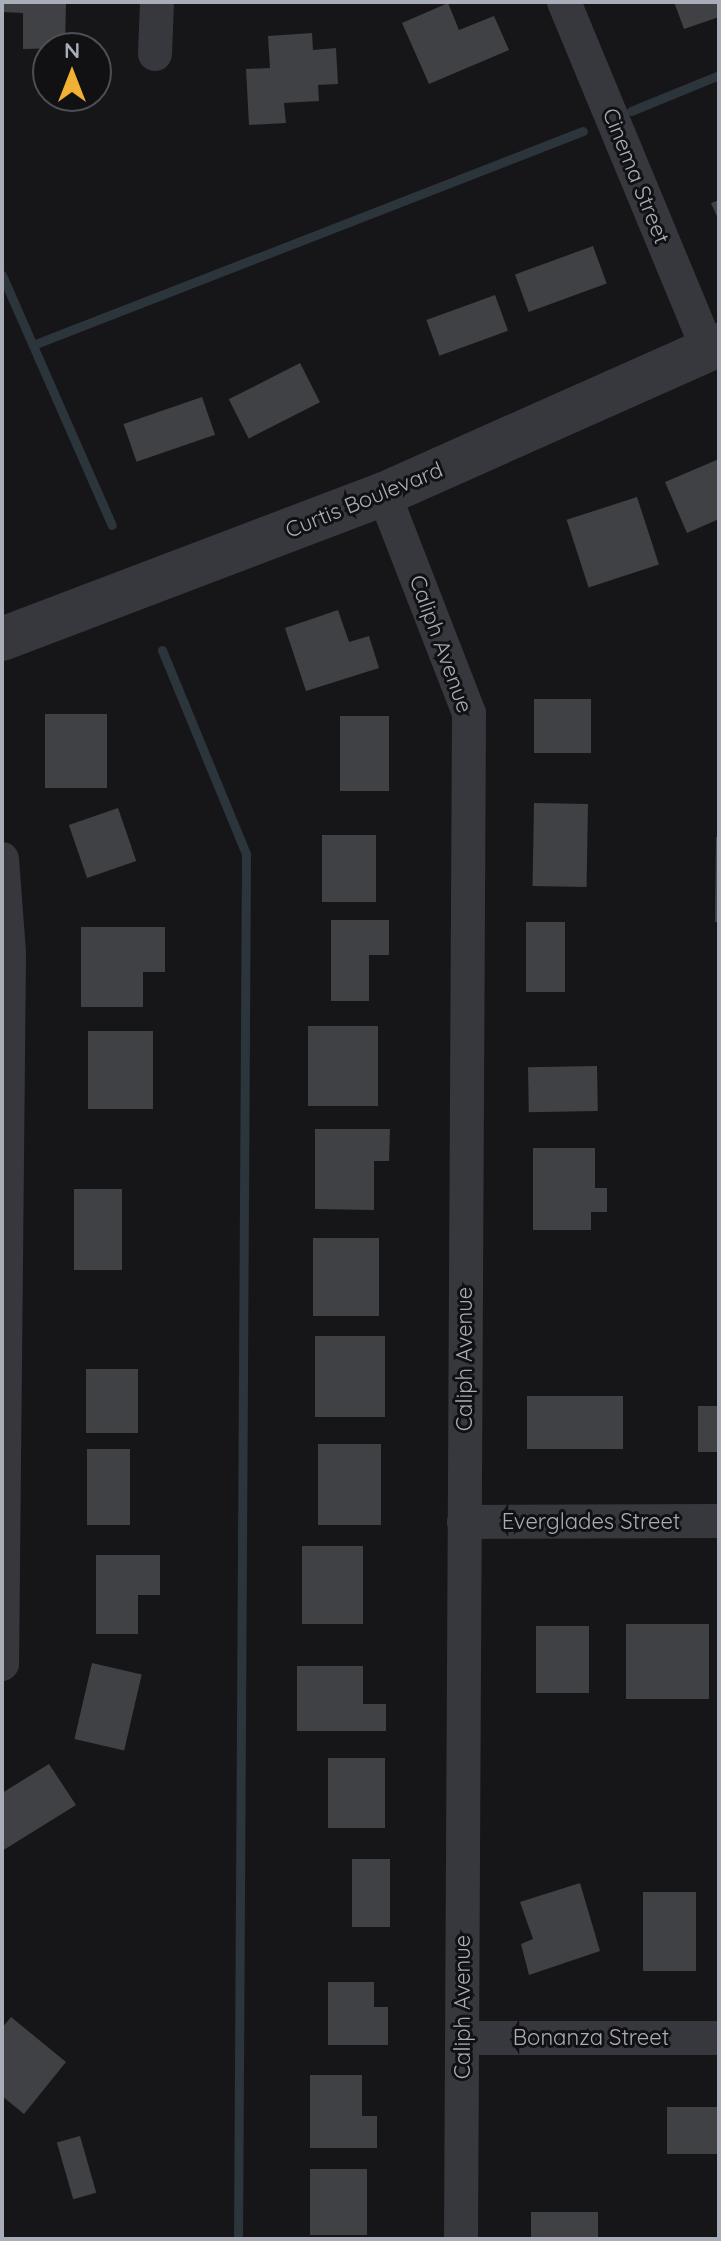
<!DOCTYPE html>
<html>
<head>
<meta charset="utf-8">
<style>
  body { margin:0 }
  #map { position:relative; width:721px; height:2241px; overflow:hidden; background:#161618; font-family:Quicksand,sans-serif }
  div>[style] { position:absolute }
  [style*='--x'] { left:calc(var(--x)*1px); top:calc(var(--y)*1px); width:calc(var(--w)*1px); rotate:calc(var(--a)*1deg) }
  .stream>* { height:9px; margin:-4.5px; padding:0 4.5px; transform-origin:4.5px; border-radius:4.5px; background:#2c353c }
  .building>* { inset:0; background:#404145; transform-origin:0 0 }
  .minor>* { height:34px; margin:-17px; padding:0 17px; transform-origin:17px; border-radius:17px; background:#37383d }
  .tertiary>* { height:44px; margin:-22px; padding:0 22px; transform-origin:22px; border-radius:22px; background:#37383d }
  span { translate:-50% -50%; white-space:nowrap; text-align:center; line-height:1.15; -webkit-text-stroke:6px #111113; paint-order:stroke }
  .street-label { font-size:22px; color:#a8adb8 }
  .frame { position:absolute; inset:0; border:4px solid #a8adb8; pointer-events:none }
  .north { position:absolute; left:32px; top:32px; width:80px; height:80px; box-sizing:border-box; background:#111113; border:2px solid #4d4f55; border-radius:50%; rotate:0deg; font-size:22px; font-weight:700; line-height:32px; text-align:center; color:#a8adb8 }
  .north::after { content:''; display:block; margin:auto; width:28px; height:36px; background:#f2b134; clip-path:polygon(50% 0,100% 100%,50% 72%,0 100%) }
</style>
</head>
<body>
<div id="map">
  <div class="stream">
    <div style="--x:631;--y:111;--w:95;--a:-22.2"></div>
    <div style="--x:2;--y:275;--w:273;--a:66.3"></div>
    <div style="--x:33;--y:345;--w:590;--a:-21.26"></div>
    <div style="--x:162;--y:650;--w:221;--a:67.6"></div>
    <div style="--x:246;--y:854;--w:1385;--a:90.33"></div>
  </div>
  <div class="building">
    <div style="clip-path:polygon(2px 2px,66px 2px,65px 48px,23px 49px,23px 13px,2px 12px)"></div>
    <div style="clip-path:polygon(674px 2px,719px 2px,719px 17px,684px 29px)"></div>
    <div style="clip-path:polygon(448px 3px,459px 30px,494px 16px,509px 50px,429px 84px,402px 23px)"></div>
    <div style="clip-path:polygon(312px 33px,313px 50px,336px 48px,338px 84px,318px 85px,319px 101px,284px 103px,286px 123px,249px 125px,246px 69px,270px 68px,268px 36px)"></div>
    <div style="clip-path:polygon(719px 200px,719px 221px,711px 203px)"></div>
    <div style="left:593px;top:246px;width:40px;height:83px;rotate:70deg"></div>
    <div style="left:495px;top:295px;width:38px;height:73px;rotate:70deg"></div>
    <div style="left:300px;top:363px;width:44px;height:80px;rotate:63deg"></div>
    <div style="left:202px;top:397px;width:40px;height:83px;rotate:71deg"></div>
    <div style="clip-path:polygon(719px 459px,719px 519px,687px 533px,665px 482px)"></div>
    <div style="left:637px;top:497px;width:71px;height:74px;rotate:72deg"></div>
    <div style="clip-path:polygon(338px 610px,349px 642px,369px 636px,379px 668px,306px 691px,285px 628px)"></div>
    <div style="left:534px;top:699px;width:57px;height:54px"></div>
    <div style="left:45px;top:714px;width:62px;height:74px"></div>
    <div style="left:389px;top:716px;width:75px;height:49px;rotate:90deg"></div>
    <div style="left:534px;top:803px;width:54px;height:83px;rotate:1deg"></div>
    <div style="left:118px;top:808px;width:56px;height:52px;rotate:71deg"></div>
    <div style="left:322px;top:835px;width:54px;height:67px"></div>
    <div style="clip-path:polygon(716px 837px,719px 837px,719px 922px,715px 922px)"></div>
    <div style="clip-path:polygon(331px 920px,389px 920px,389px 955px,369px 955px,369px 1001px,331px 1001px)"></div>
    <div style="left:526px;top:922px;width:39px;height:70px"></div>
    <div style="clip-path:polygon(81px 927px,165px 927px,165px 972px,143px 972px,143px 1007px,81px 1007px)"></div>
    <div style="left:308px;top:1026px;width:70px;height:80px"></div>
    <div style="left:88px;top:1031px;width:65px;height:78px"></div>
    <div style="left:597px;top:1066px;width:45px;height:69px;rotate:89deg"></div>
    <div style="clip-path:polygon(315px 1129px,390px 1129px,389px 1161px,374px 1161px,374px 1210px,315px 1209px)"></div>
    <div style="clip-path:polygon(533px 1148px,595px 1148px,595px 1188px,607px 1188px,607px 1212px,591px 1212px,591px 1230px,533px 1230px)"></div>
    <div style="left:74px;top:1189px;width:48px;height:81px"></div>
    <div style="left:313px;top:1238px;width:66px;height:78px"></div>
    <div style="left:315px;top:1336px;width:70px;height:81px"></div>
    <div style="left:86px;top:1369px;width:52px;height:64px"></div>
    <div style="left:527px;top:1396px;width:96px;height:53px"></div>
    <div style="left:698px;top:1406px;width:21px;height:46px"></div>
    <div style="left:318px;top:1444px;width:63px;height:81px"></div>
    <div style="left:87px;top:1449px;width:43px;height:76px"></div>
    <div style="left:302px;top:1546px;width:61px;height:78px"></div>
    <div style="clip-path:polygon(96px 1555px,160px 1555px,160px 1595px,138px 1595px,138px 1634px,96px 1634px)"></div>
    <div style="left:626px;top:1624px;width:83px;height:75px"></div>
    <div style="left:536px;top:1626px;width:53px;height:67px"></div>
    <div style="left:92px;top:1663px;width:51px;height:78px;rotate:13deg"></div>
    <div style="clip-path:polygon(297px 1666px,363px 1666px,363px 1704px,386px 1704px,386px 1731px,297px 1731px)"></div>
    <div style="left:328px;top:1758px;width:57px;height:70px"></div>
    <div style="clip-path:polygon(49px 1764px,76px 1805px,2px 1851px,2px 1793px)"></div>
    <div style="left:352px;top:1859px;width:38px;height:68px"></div>
    <div style="clip-path:polygon(580px 1883px,600px 1951px,529px 1975px,521px 1944px,533px 1939px,520px 1902px)"></div>
    <div style="left:643px;top:1892px;width:53px;height:79px"></div>
    <div style="clip-path:polygon(328px 1982px,374px 1982px,374px 2007px,388px 2007px,388px 2045px,328px 2045px)"></div>
    <div style="clip-path:polygon(11px 2017px,66px 2062px,24px 2114px,2px 2096px,2px 2028px)"></div>
    <div style="clip-path:polygon(310px 2075px,362px 2075px,362px 2116px,377px 2116px,377px 2148px,310px 2148px)"></div>
    <div style="left:667px;top:2107px;width:52px;height:47px"></div>
    <div style="left:80px;top:2136px;width:59px;height:24px;rotate:74deg"></div>
    <div style="left:310px;top:2169px;width:57px;height:66px"></div>
    <div style="left:531px;top:2212px;width:67px;height:27px"></div>
  </div>
  <div class="minor">
    <div style="--x:564;--y:2;--w:376;--a:67.5"></div>
    <div style="--x:155;--y:54;--w:52;--a:-87.8"></div>
    <div style="--x:384;--y:494;--w:235;--a:68.8"></div>
    <div style="--x:469;--y:713;--w:1526;--a:90.3"></div>
    <div style="--x:2;--y:859;--w:94;--a:85.7"></div>
    <div style="--x:9;--y:953;--w:711;--a:90.56"></div>
    <div style="--x:464;--y:1522;--w:255;--a:-0.2"></div>
    <div style="--x:463;--y:2038;--w:256;--a:0"></div>
  </div>
  <div class="tertiary">
    <div style="--x:2;--y:639;--w:409;--a:-20.8"></div>
    <div style="--x:384;--y:494;--w:367;--a:-24"></div>
  </div>
  <div class="street-label">
    <span style="left:636px;top:176px;rotate:68deg">Cinema Street</span>
    <span style="left:364px;top:500px;rotate:-22deg">Curtis Boulevard</span>
    <span style="left:441px;top:644px;rotate:70deg">Caliph Avenue</span>
    <span style="left:465px;top:1359px;rotate:-90deg">Caliph Avenue</span>
    <span style="left:591px;top:1522px">Everglades Street</span>
    <span style="left:463px;top:2007px;rotate:-90deg">Caliph Avenue</span>
    <span style="left:591px;top:2038px">Bonanza Street</span>
  </div>
  <div class="frame"></div>
  <div class="north">N</div>
</div>
</body>
</html>
